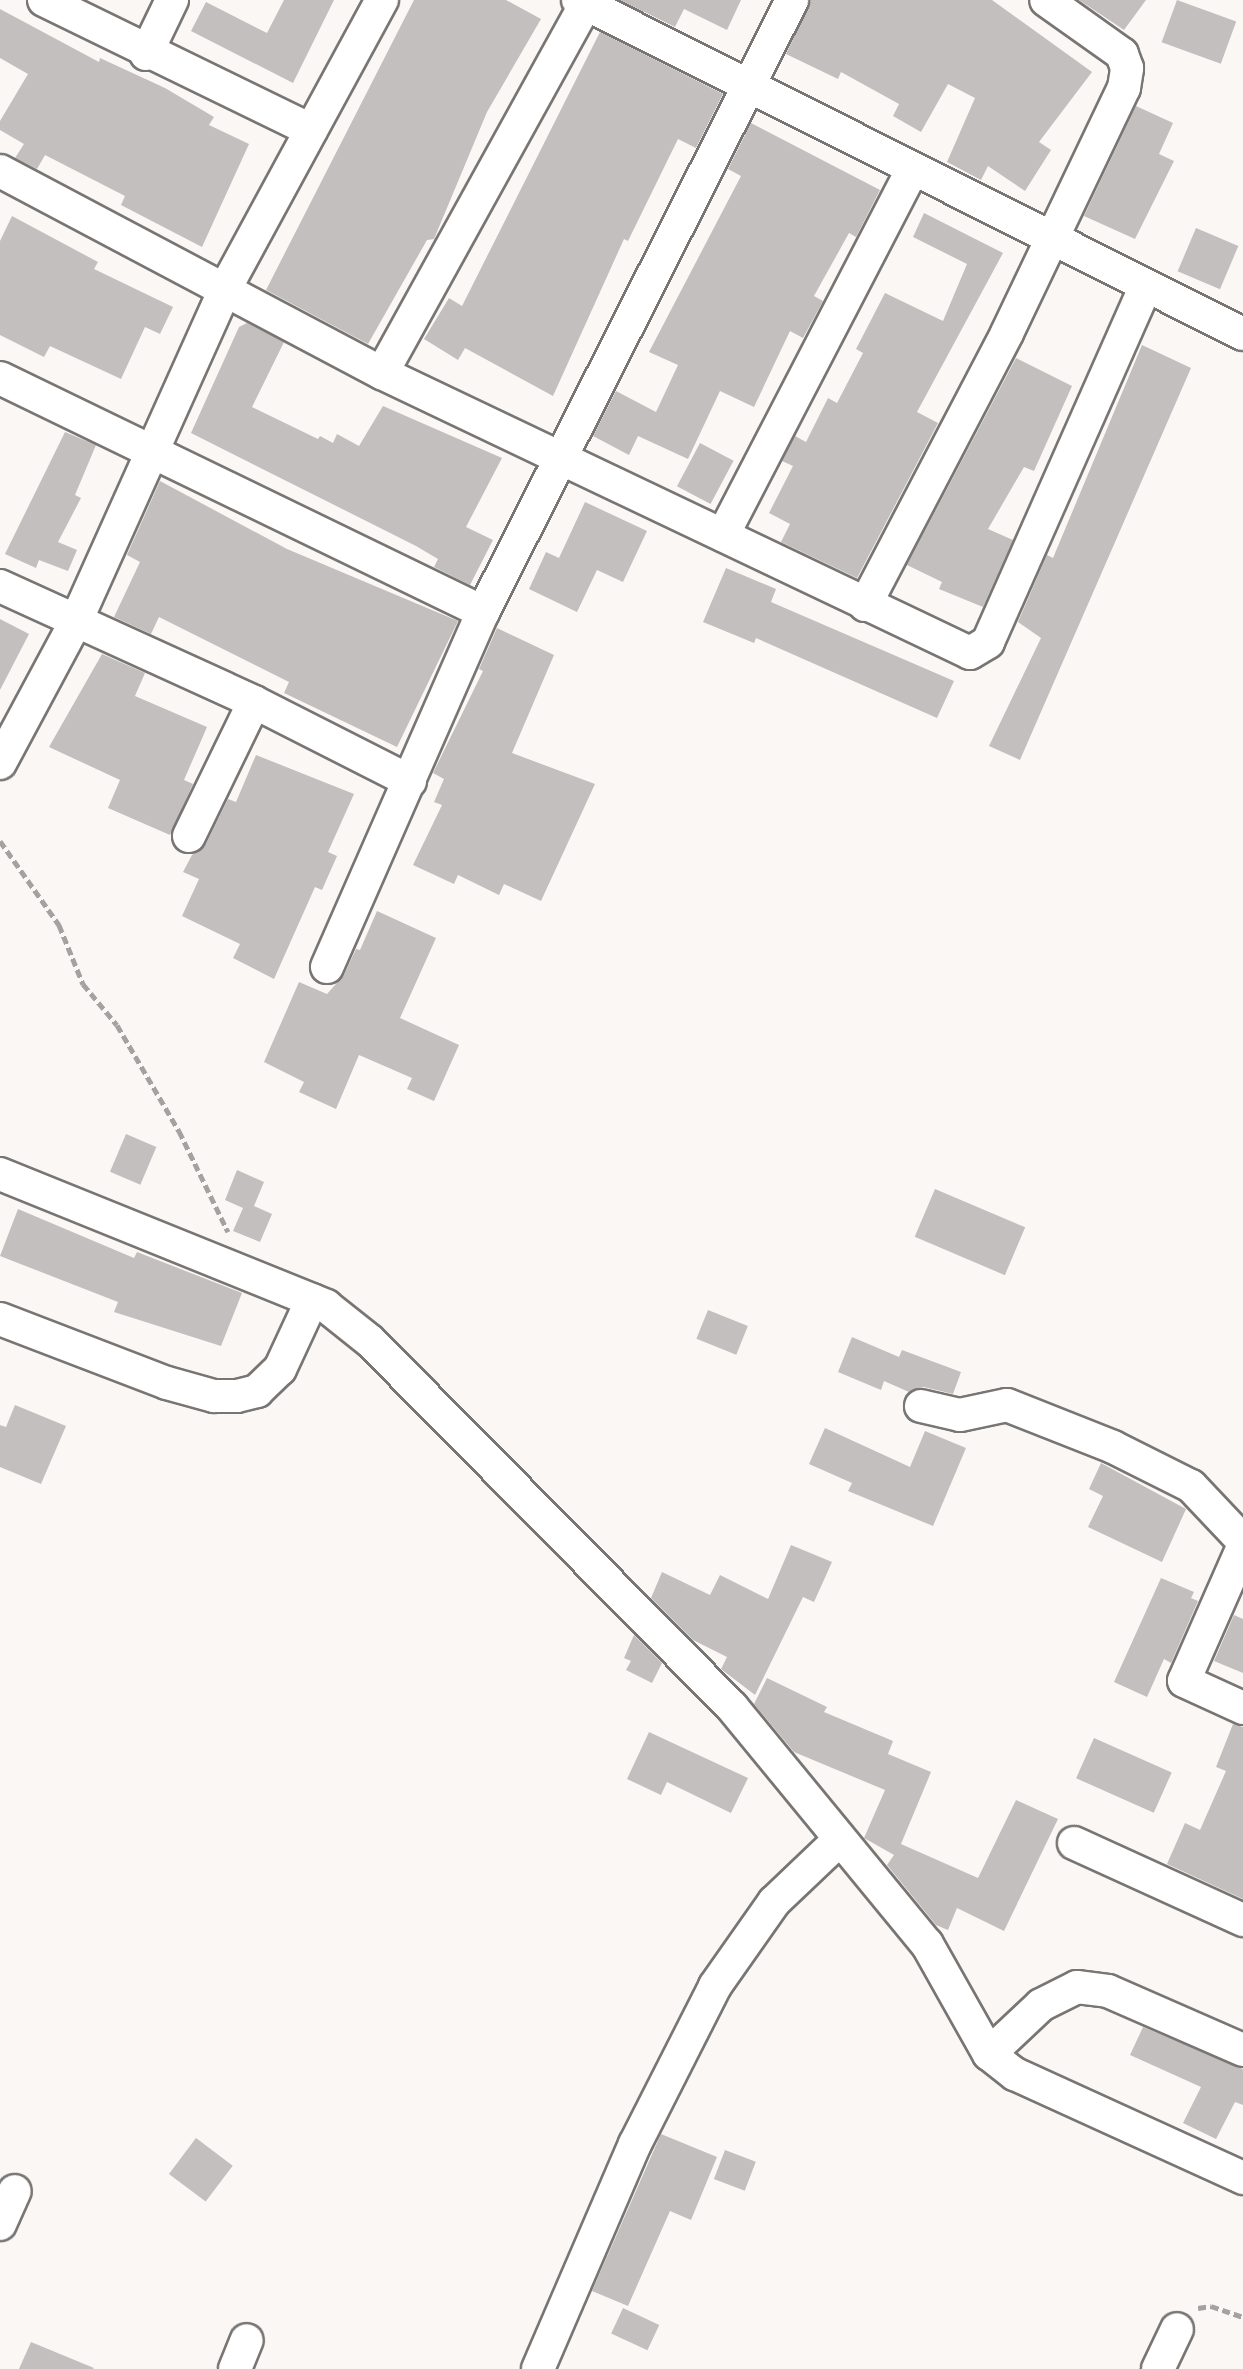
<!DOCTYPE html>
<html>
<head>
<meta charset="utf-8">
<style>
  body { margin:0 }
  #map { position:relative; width:1243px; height:2369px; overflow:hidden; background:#faf7f4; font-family:"Space Grotesk",sans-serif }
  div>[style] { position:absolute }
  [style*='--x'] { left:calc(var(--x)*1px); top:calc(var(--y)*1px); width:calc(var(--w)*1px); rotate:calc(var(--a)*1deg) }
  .building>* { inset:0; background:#c4bfbf; transform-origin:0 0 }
  .path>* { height:5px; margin-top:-2.5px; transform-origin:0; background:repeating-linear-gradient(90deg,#a4a2a0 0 8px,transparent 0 12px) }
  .roads { filter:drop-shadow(2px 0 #787573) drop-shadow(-2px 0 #787573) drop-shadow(0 2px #787573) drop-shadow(0 -2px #787573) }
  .minor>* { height:32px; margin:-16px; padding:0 16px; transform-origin:16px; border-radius:16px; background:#fff }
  span { translate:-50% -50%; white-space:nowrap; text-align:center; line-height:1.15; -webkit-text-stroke:8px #fff; paint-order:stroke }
</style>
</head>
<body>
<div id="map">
  <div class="building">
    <div style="clip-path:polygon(284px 0,334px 0,293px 83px,191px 31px,206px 2px,267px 33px)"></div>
    <div style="clip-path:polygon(414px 0,506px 0,541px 19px,487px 112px,434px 239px,427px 240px,368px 344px,266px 290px)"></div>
    <div style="clip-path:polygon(620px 0,741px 0,727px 30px,684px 9px,675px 27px)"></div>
    <div style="clip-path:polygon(811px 0,992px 0,1092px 72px,1039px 142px,1051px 150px,1025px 191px,988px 166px,981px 180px,947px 162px,975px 98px,948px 84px,921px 132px,893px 116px,899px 104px,841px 72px,838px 79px,786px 54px)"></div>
    <div style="clip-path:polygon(1079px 0,1146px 0,1124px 30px)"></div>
    <div style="left:1177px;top:0;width:63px;height:45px;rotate:20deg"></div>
    <div style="clip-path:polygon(0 9px,99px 62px,100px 58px,165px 88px,214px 117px,209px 125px,249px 144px,202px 247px,121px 205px,125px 196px,45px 155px,37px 169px,15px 158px,24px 144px,0 130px,0 121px,28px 74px,0 58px)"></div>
    <div style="clip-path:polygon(600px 32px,723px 94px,696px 148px,678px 139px,628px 241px,624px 239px,553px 396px,465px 348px,458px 360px,424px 339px,449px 298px,462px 306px)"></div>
    <div style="clip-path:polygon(1136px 106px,1173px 123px,1159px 154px,1174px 161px,1135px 239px,1084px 216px)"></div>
    <div style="clip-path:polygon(751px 123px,880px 190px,856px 237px,849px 233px,814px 296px,823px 301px,803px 338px,790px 331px,754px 407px,720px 391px,688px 459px,638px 436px,629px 455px,593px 436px,616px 391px,656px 412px,678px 365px,649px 352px,741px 176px,728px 169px)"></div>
    <div style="clip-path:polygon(924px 213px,1003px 253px,917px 412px,938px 423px,857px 578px,781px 542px,790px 524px,769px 513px,793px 466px,782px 461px,795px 436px,806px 442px,828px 398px,837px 403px,863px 353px,856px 349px,885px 293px,943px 321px,967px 264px,913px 237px)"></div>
    <div style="clip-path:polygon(12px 216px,98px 262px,94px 269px,173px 307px,160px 334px,145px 327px,121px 379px,50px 346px,44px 357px,0 335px,0 241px)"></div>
    <div style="left:1196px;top:228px;width:46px;height:47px;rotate:23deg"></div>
    <div style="clip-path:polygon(247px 323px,284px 342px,252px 407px,318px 439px,320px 436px,333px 443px,337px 434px,359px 446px,383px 406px,502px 458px,466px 527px,493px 540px,470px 585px,434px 567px,438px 559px,416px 546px,191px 433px,239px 327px)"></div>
    <div style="clip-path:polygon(1142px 345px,1191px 368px,1020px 760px,989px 746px,1041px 638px,1018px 622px,1047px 555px,1053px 558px)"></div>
    <div style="clip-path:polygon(1016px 358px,1072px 386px,1034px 471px,1024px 467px,988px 529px,1013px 540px,983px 607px,939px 589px,942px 582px,907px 565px)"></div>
    <div style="clip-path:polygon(65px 432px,96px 445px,75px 495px,81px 498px,58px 542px,77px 550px,68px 571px,39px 560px,36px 568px,5px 554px)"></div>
    <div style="left:700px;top:443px;width:38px;height:49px;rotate:28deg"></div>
    <div style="clip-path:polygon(160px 481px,287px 549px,458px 621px,397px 747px,284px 693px,289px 682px,159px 617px,151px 634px,114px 617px,140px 562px,127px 555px)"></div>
    <div style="clip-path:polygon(585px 502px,647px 531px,623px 582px,597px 570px,577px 612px,529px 589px,546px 552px,559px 558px)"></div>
    <div style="clip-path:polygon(726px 568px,776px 589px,771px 602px,954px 681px,937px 718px,756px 638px,754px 643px,703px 622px)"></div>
    <div style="clip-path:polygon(0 619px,29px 634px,0 690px)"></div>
    <div style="clip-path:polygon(497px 628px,554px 655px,512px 753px,595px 784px,541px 901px,504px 884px,499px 895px,458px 875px,454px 884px,413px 865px,442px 805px,434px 802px,444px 779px,433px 773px,483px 671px,479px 669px)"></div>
    <div style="clip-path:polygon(102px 654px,145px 673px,135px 696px,207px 727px,184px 780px,193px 784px,170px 835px,108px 808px,120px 780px,49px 747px)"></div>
    <div style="clip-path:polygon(256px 755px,354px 794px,328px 852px,337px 856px,322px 890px,315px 887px,274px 979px,233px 958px,240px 944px,182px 916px,199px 879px,183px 872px,192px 855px,206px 844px,228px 799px,236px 802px)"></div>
    <div style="clip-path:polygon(377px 911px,436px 938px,400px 1018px,459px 1045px,434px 1101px,407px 1089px,412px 1078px,359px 1055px,336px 1109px,299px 1092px,304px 1082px,264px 1062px,299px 982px,327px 994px,344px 975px,356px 949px,360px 950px)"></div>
    <div style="left:126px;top:1134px;width:33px;height:41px;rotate:23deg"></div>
    <div style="clip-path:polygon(237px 1170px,264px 1182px,254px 1206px,272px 1214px,260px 1242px,233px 1231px,243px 1208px,225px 1200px)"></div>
    <div style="left:935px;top:1189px;width:98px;height:52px;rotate:23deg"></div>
    <div style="clip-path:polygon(18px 1209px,134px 1258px,137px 1252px,242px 1293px,221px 1346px,114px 1312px,118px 1302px,0 1256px)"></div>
    <div style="left:708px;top:1310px;width:43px;height:31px;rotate:22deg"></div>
    <div style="clip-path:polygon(852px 1337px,899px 1357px,902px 1350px,961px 1372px,953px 1394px,924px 1387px,909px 1392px,884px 1381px,881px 1390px,838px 1372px)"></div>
    <div style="clip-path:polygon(15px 1405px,66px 1426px,41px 1484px,0 1467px,0 1425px,6px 1427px)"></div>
    <div style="clip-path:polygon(825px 1428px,910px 1467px,925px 1431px,966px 1448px,933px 1526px,848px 1491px,852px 1483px,809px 1464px)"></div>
    <div style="clip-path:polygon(1101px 1463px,1186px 1509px,1162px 1562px,1088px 1527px,1103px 1496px,1089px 1489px)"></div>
    <div style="clip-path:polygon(791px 1545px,832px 1562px,814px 1602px,803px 1597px,755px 1695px,721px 1669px,727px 1657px,693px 1640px,651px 1598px,662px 1572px,710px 1595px,720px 1575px,768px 1599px)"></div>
    <div style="clip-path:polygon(1161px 1578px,1194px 1592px,1191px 1598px,1198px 1601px,1171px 1663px,1164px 1659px,1147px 1697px,1114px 1682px)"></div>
    <div style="clip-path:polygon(1234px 1615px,1243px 1619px,1243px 1673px,1214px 1661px)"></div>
    <div style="clip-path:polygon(634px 1635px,662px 1663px,652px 1683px,626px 1670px,631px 1661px,624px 1658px)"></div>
    <div style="clip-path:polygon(767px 1678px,827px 1707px,824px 1712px,893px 1741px,888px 1754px,931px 1772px,901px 1844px,978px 1878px,1016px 1800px,1058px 1819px,1004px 1931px,957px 1908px,948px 1930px,936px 1925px,887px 1865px,894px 1855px,864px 1838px,885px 1790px,794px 1752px,754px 1704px)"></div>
    <div style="clip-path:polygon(1233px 1724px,1243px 1727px,1243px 1899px,1167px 1864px,1185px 1823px,1200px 1830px,1226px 1771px,1216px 1767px)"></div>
    <div style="clip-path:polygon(649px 1732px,748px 1778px,731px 1813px,667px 1782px,661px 1795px,627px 1779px)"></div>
    <div style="left:1094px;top:1738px;width:85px;height:44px;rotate:24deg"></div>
    <div style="clip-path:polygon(1143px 2027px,1243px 2069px,1243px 2105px,1235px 2102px,1216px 2139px,1183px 2123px,1201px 2087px,1130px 2055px)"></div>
    <div style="clip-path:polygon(661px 2134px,717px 2157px,691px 2220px,670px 2211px,628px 2306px,592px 2291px)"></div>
    <div style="left:196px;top:2138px;width:46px;height:45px;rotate:37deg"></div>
    <div style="left:725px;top:2150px;width:33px;height:31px;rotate:21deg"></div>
    <div style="left:623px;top:2308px;width:40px;height:28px;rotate:25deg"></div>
    <div style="clip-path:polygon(31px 2342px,94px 2368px,93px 2369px,19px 2369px)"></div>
  </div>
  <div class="path">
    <div style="--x:0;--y:841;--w:103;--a:54.9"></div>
    <div style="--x:59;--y:925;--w:64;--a:67.9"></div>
    <div style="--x:83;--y:984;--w:53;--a:50.3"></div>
    <div style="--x:117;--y:1025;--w:123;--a:59.7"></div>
    <div style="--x:179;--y:1131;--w:112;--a:64.1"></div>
    <div style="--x:1198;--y:2308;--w:13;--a:-9"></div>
    <div style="--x:1211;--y:2306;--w:34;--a:19"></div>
  </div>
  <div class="roads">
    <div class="minor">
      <div style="--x:44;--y:0;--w:297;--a:26"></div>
      <div style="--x:578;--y:0;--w:744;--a:26.67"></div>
      <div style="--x:146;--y:54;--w:60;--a:-64.3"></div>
      <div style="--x:0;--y:171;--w:432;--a:27.9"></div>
      <div style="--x:382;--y:373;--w:651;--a:25.46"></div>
      <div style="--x:970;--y:653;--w:21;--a:-31"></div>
      <div style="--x:988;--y:642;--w:389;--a:-66.1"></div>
      <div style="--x:382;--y:373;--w:426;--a:-61.1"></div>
      <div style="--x:0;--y:378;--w:537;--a:25.85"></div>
      <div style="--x:723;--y:535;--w:411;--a:-62.6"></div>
      <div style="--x:0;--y:586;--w:279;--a:24.5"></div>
      <div style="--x:254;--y:702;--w:175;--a:26.9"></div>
      <div style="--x:865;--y:605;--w:307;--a:-62.4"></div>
      <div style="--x:1007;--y:333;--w:272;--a:-64.5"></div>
      <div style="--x:1124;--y:88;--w:20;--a:-81"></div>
      <div style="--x:1127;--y:68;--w:15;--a:-110"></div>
      <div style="--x:1122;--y:54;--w:93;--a:-144.6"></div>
      <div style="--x:0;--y:763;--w:161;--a:-61.8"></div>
      <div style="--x:76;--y:621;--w:366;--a:-65.8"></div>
      <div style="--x:226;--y:287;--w:327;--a:-61.5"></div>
      <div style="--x:189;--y:836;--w:149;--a:-64.1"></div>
      <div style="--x:327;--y:967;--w:388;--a:-66.3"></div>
      <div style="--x:483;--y:612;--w:686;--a:-63.21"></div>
      <div style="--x:0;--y:1174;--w:352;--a:22"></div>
      <div style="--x:326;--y:1306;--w:56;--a:38.5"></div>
      <div style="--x:370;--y:1341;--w:515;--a:45.31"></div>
      <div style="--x:732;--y:1707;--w:307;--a:50.6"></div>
      <div style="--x:927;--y:1944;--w:126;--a:60.6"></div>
      <div style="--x:989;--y:2054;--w:33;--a:38"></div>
      <div style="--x:1015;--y:2074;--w:251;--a:24.5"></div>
      <div style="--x:0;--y:1319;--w:179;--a:21"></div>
      <div style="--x:167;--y:1383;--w:49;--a:15.5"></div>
      <div style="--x:214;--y:1396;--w:23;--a:0"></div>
      <div style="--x:237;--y:1396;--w:21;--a:-14"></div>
      <div style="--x:257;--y:1391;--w:32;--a:-44"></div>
      <div style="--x:280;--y:1369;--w:76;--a:-65.1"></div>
      <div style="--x:921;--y:1406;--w:40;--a:13"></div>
      <div style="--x:960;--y:1415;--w:48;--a:-12"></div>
      <div style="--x:1007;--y:1405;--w:114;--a:21.6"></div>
      <div style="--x:1113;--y:1447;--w:87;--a:26.6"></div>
      <div style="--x:1191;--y:1486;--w:76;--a:46.6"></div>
      <div style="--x:1243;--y:1547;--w:146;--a:113.8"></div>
      <div style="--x:1184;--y:1681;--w:65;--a:24.6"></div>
      <div style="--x:1074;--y:1843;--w:186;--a:24.5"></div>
      <div style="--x:989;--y:2054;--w:71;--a:-43.3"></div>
      <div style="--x:1041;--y:2005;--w:40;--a:-26.6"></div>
      <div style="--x:1077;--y:1987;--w:31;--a:7"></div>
      <div style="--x:1108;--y:1991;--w:147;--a:23.6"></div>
      <div style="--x:0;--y:2224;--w:36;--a:-66"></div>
      <div style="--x:235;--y:2369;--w:31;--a:-68"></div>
      <div style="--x:538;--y:2369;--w:245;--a:-66.7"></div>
      <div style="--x:635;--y:2144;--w:177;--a:-63.1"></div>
      <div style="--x:715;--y:1986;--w:103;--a:-54.9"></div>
      <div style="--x:774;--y:1902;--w:88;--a:-43.6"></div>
      <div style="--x:1158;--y:2369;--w:44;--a:-64.6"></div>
    </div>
  </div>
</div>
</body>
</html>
